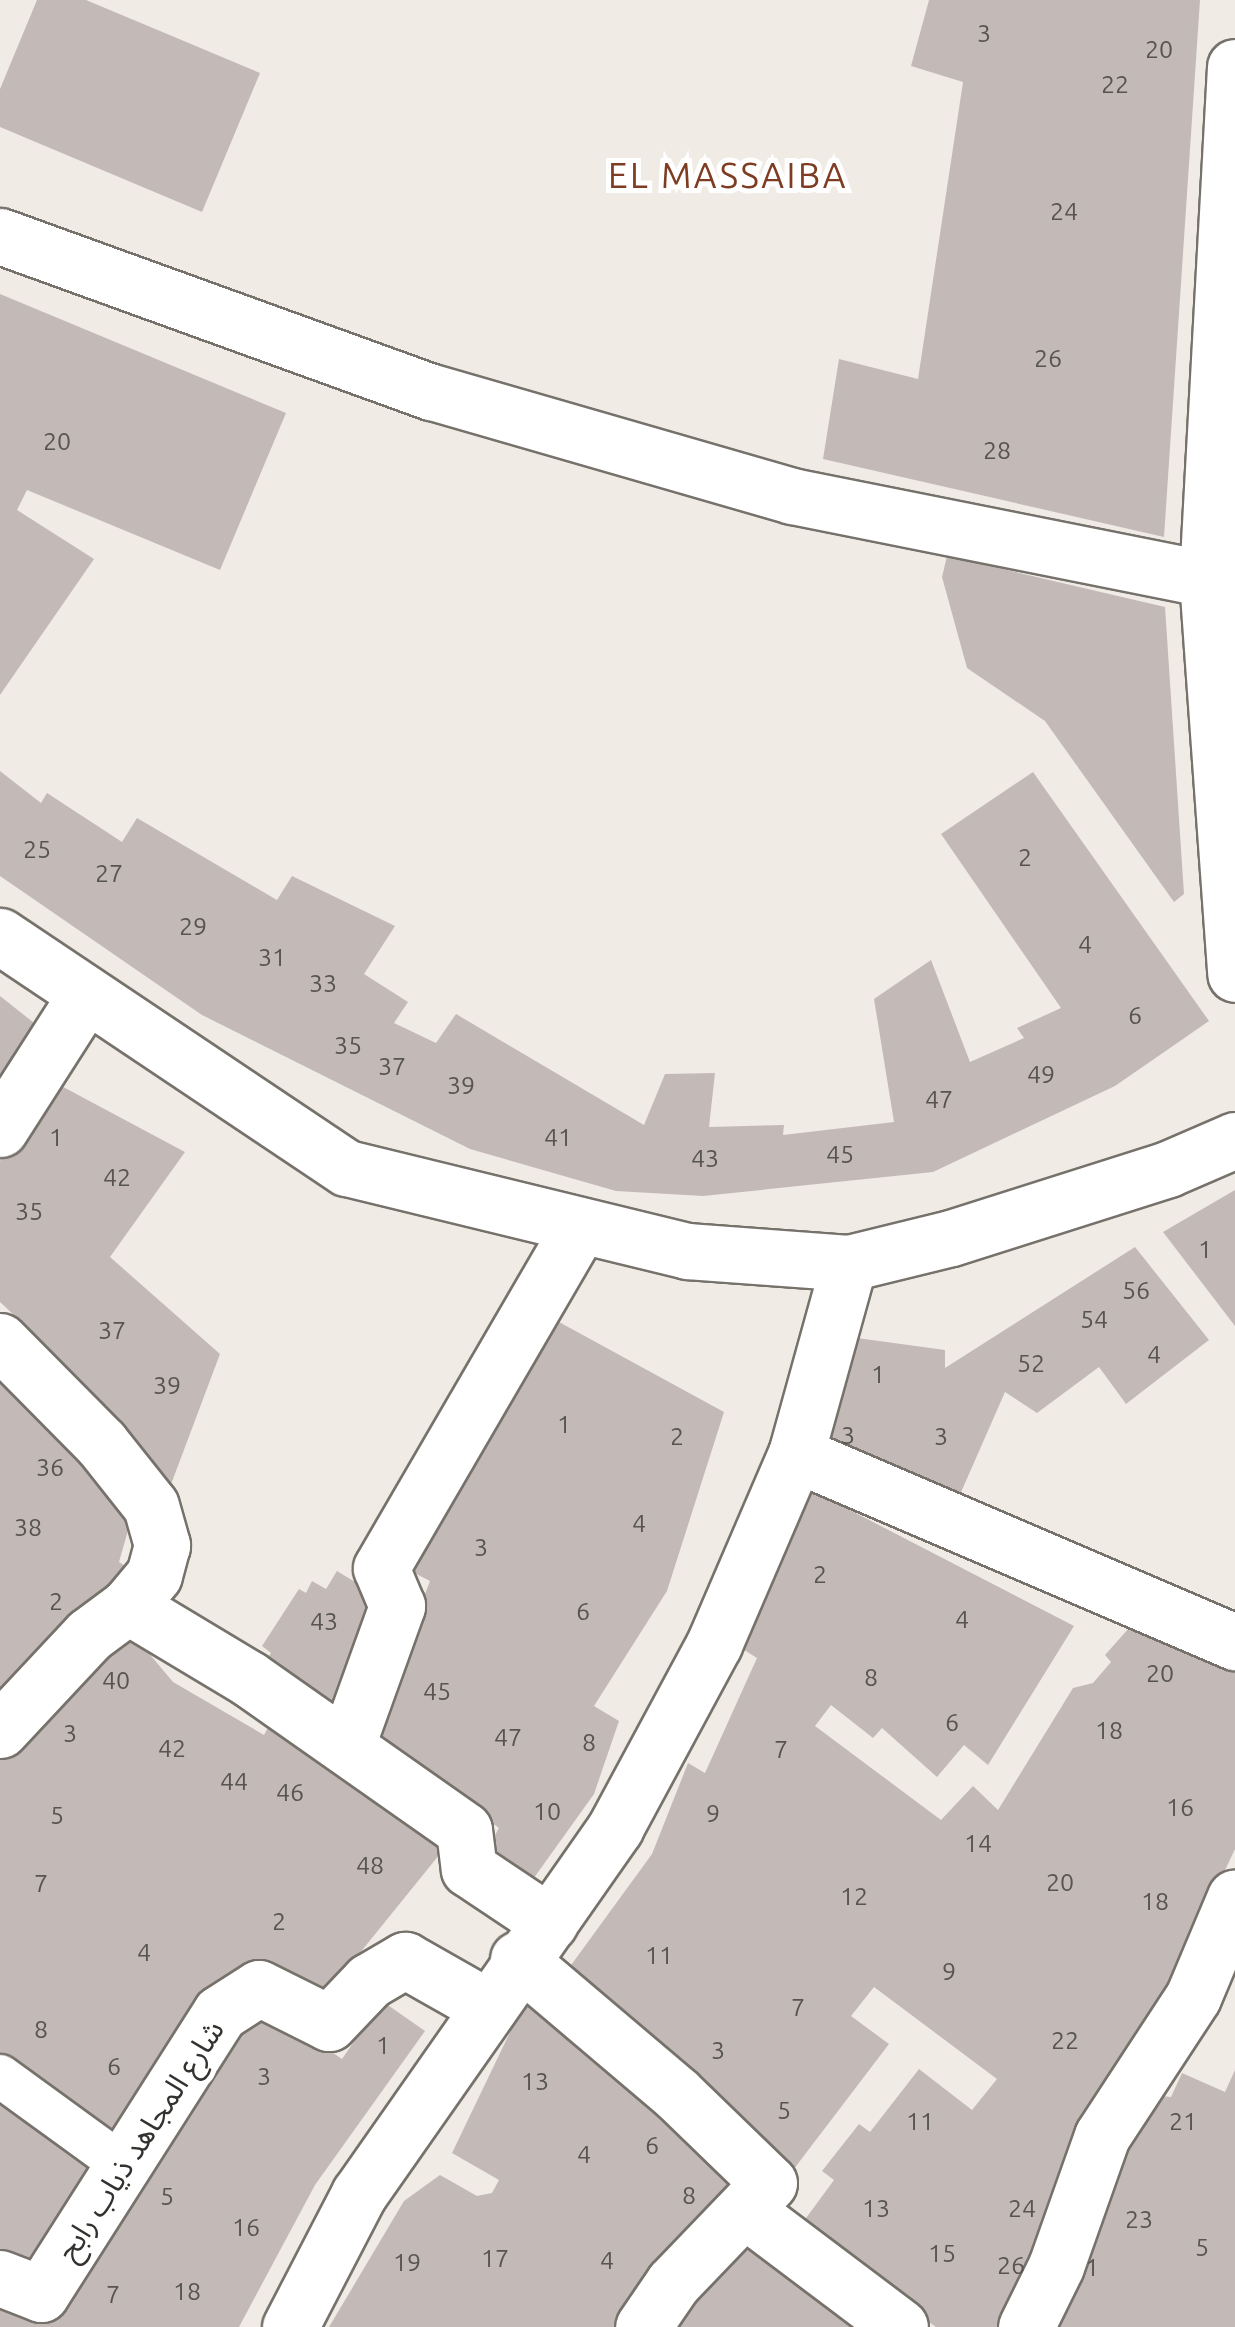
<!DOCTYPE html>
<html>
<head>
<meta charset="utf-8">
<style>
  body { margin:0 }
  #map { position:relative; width:1235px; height:2327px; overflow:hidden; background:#f0ebe4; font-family:Ubuntu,"Noto Sans Arabic",sans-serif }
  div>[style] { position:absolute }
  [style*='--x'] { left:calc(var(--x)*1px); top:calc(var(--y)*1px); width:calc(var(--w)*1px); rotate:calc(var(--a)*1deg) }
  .building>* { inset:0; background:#c3bab8 }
  .roads { filter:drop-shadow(2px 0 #76726b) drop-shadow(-2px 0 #76726b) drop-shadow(0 2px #76726b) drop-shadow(0 -2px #76726b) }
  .pedestrian>* { height:42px; margin:-21px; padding:0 21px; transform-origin:21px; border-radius:21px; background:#fff }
  .minor>* { height:55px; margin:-27.5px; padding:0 27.5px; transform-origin:27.5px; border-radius:27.5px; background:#fff }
  .secondary>* { height:55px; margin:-27.5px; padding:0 27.5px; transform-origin:27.5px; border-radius:27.5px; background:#fff }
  span { translate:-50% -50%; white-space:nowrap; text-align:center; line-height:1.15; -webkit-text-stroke:10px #fff; paint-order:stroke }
  .number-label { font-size:25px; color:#575451 }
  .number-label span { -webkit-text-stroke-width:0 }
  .street-label { font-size:30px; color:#33322f }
  .quarter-label { font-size:35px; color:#7e3c22; letter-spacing:2.5px }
</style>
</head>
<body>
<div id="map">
  <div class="building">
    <div style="clip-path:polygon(37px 0,86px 0,260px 73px,202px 212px,0 127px,0 89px)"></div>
    <div style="clip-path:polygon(929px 0,1200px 0,1164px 537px,823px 459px,839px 359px,918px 379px,963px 82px,911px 66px)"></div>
    <div style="clip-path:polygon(0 294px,286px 413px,220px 570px,27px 490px,17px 510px,94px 559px,0 695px)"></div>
    <div style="clip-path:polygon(947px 556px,1165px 607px,1184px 894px,1174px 902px,1045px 721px,967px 668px,942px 577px)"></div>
    <div style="clip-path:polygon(0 771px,41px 803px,47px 793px,122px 842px,137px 818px,277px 900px,292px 876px,395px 926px,364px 974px,408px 1002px,394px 1023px,436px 1043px,456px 1014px,644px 1125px,665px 1074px,715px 1073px,709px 1127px,784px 1125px,783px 1135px,894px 1122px,874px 999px,931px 960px,970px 1062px,1024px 1038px,1017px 1028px,1061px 1008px,941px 834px,1033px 772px,1209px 1021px,1115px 1086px,933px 1172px,703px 1196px,616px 1191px,470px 1149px,202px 1015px,0 876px)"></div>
    <div style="clip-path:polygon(0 996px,43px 1030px,0 1099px)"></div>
    <div style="clip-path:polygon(52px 1081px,185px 1152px,110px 1257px,220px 1354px,167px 1495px,62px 1376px,50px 1349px,0 1302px,0 1161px)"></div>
    <div style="clip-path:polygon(1235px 1190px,1235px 1326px,1163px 1232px)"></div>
    <div style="clip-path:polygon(1135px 1247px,1209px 1340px,1126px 1404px,1099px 1367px,1037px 1413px,1005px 1392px,951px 1515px,793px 1445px,835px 1335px,945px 1350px,945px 1368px)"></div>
    <div style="clip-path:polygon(548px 1316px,724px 1412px,667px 1591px,594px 1706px,619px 1721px,594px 1794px,531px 1882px,484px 1854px,499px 1828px,372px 1733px,430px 1581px,399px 1565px)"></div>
    <div style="clip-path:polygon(0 1371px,114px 1483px,129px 1527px,119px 1562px,128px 1568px,0 1716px)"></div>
    <div style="clip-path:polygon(815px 1492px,1074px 1626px,988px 1765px,964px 1745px,937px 1777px,882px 1728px,873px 1738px,831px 1705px,815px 1726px,941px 1820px,973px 1786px,998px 1810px,1073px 1688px,1093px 1683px,1111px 1662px,1105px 1655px,1146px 1609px,1235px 1656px,1235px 1849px,1010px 2327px,936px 2327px,798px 2229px,834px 2180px,822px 2171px,859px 2124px,870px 2132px,919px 2069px,972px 2110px,997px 2079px,874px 1987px,851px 2016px,889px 2044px,787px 2178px,566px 1972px,652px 1854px,688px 1763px,705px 1773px,757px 1658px,741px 1648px,789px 1513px)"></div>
    <div style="clip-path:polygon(337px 1571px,378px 1596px,341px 1716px,262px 1667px,271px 1653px,262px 1646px,299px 1589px,306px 1593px,312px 1581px,326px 1589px)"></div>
    <div style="clip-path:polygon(120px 1619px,173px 1682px,264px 1735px,274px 1716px,448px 1844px,321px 2001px,246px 1961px,119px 2148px,0 2062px,0 1747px)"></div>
    <div style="clip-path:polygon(527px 1997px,747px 2180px,626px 2327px,329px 2327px,404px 2201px,440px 2175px,477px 2196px,492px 2193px,499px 2180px,452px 2153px)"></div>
    <div style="clip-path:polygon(382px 2001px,425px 2031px,315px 2185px,239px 2327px,0 2327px,0 2293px,263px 2006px,342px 2059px)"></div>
    <div style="clip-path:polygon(1235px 2070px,1235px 2327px,1042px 2327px,1145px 2094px,1171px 2097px,1182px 2073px,1225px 2092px)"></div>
    <div style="clip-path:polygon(0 2089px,106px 2169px,33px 2284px,0 2266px)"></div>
    <div style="clip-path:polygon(742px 2234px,873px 2327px,659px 2327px)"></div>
  </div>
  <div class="roads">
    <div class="pedestrian">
      <div style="--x:0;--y:2076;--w:150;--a:36"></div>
    </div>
    <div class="minor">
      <div style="--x:1235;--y:67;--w:513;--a:93.13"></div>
      <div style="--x:1207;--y:579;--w:396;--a:85.9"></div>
      <div style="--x:0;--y:236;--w:459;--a:19.9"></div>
      <div style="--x:432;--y:392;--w:375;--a:16.1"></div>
      <div style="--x:792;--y:496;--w:423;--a:11.3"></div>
      <div style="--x:0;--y:1129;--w:158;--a:-57.4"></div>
      <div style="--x:0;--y:1341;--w:144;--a:45.3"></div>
      <div style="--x:101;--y:1443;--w:80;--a:51.6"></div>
      <div style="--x:151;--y:1506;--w:41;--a:74.2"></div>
      <div style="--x:162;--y:1545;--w:31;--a:105"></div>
      <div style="--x:154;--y:1575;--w:40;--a:130"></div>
      <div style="--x:128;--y:1606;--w:49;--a:143.4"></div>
      <div style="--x:89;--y:1635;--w:130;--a:133.1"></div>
      <div style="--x:796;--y:1454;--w:478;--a:23.2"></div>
      <div style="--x:128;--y:1606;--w:140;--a:31"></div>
      <div style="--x:248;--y:1678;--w:264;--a:35.1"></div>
      <div style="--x:464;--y:1830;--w:39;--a:83"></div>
      <div style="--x:469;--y:1869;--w:97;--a:33.7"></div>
      <div style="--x:347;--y:1745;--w:148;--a:-70.2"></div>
      <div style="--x:397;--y:1606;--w:41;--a:-112.8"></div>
      <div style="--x:381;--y:1568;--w:392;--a:-59.8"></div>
      <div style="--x:518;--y:1959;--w:207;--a:40.3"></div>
      <div style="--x:676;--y:2093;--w:129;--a:44.1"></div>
      <div style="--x:769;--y:2183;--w:139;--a:133.8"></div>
      <div style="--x:673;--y:2283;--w:53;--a:124.3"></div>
      <div style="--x:745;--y:2210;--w:194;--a:37"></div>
      <div style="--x:0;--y:2278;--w:44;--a:21.3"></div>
      <div style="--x:41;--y:2294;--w:333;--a:-57.5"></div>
      <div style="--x:220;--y:2013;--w:46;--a:-32.7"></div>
      <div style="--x:259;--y:1988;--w:78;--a:26.6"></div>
      <div style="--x:329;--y:2023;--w:58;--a:-46.4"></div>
      <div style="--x:369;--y:1981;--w:42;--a:-30.3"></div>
      <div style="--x:405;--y:1960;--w:93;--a:29.6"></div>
      <div style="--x:290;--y:2327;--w:150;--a:-62.6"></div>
      <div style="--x:359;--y:2194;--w:447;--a:-55"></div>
      <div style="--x:615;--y:1828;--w:209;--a:-61.7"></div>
      <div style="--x:714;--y:1644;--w:207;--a:-66.7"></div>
      <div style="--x:796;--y:1454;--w:198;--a:-74.5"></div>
      <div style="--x:1026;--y:2327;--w:68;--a:-63.8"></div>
      <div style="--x:1056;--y:2266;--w:138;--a:-70.5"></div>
      <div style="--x:1102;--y:2136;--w:166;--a:-56.8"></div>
      <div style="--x:1193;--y:1997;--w:108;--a:-67.2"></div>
    </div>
    <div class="secondary">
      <div style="--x:0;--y:936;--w:417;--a:33.8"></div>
      <div style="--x:347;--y:1168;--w:350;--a:13.7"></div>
      <div style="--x:687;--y:1251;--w:162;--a:4.2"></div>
      <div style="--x:849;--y:1263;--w:105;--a:-13.8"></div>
      <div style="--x:951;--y:1238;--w:228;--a:-17.6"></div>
      <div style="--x:1168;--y:1169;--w:73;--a:-23.4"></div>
    </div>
  </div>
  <div class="number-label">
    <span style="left:984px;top:33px">3</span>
    <span style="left:1159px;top:49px">20</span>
    <span style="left:1115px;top:84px">22</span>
    <span style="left:1064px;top:211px">24</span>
    <span style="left:1048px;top:358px">26</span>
    <span style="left:57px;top:441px">20</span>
    <span style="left:997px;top:450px">28</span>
    <span style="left:37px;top:849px">25</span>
    <span style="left:1025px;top:857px">2</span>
    <span style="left:109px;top:873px">27</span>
    <span style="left:193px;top:926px">29</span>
    <span style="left:1085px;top:944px">4</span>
    <span style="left:272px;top:957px">31</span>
    <span style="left:323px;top:983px">33</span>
    <span style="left:1135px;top:1015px">6</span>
    <span style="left:348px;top:1045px">35</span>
    <span style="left:392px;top:1066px">37</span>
    <span style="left:1041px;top:1074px">49</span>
    <span style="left:461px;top:1085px">39</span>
    <span style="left:939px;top:1099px">47</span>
    <span style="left:56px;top:1137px">1</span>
    <span style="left:558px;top:1137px">41</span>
    <span style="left:840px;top:1154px">45</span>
    <span style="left:705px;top:1158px">43</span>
    <span style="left:117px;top:1177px">42</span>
    <span style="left:29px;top:1211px">35</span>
    <span style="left:1205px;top:1249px">1</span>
    <span style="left:1136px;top:1290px">56</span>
    <span style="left:1094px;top:1319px">54</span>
    <span style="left:112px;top:1330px">37</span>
    <span style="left:1154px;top:1354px">4</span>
    <span style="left:1031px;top:1363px">52</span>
    <span style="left:878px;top:1374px">1</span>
    <span style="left:167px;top:1385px">39</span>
    <span style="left:564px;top:1424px">1</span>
    <span style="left:848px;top:1435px">3</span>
    <span style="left:677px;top:1436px">2</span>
    <span style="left:941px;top:1436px">3</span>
    <span style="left:50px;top:1467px">36</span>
    <span style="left:639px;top:1523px">4</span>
    <span style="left:28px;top:1527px">38</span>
    <span style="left:481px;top:1547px">3</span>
    <span style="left:820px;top:1574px">2</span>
    <span style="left:56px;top:1601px">2</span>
    <span style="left:583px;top:1611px">6</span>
    <span style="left:962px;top:1619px">4</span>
    <span style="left:324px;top:1621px">43</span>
    <span style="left:1160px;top:1673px">20</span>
    <span style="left:871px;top:1677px">8</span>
    <span style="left:116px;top:1680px">40</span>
    <span style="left:437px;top:1691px">45</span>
    <span style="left:952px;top:1722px">6</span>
    <span style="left:1109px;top:1730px">18</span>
    <span style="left:70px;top:1733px">3</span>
    <span style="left:508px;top:1737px">47</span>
    <span style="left:589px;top:1742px">8</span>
    <span style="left:172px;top:1748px">42</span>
    <span style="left:781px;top:1749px">7</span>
    <span style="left:234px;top:1781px">44</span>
    <span style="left:290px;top:1792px">46</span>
    <span style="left:1180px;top:1807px">16</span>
    <span style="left:547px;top:1811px">10</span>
    <span style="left:713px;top:1813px">9</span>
    <span style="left:57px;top:1815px">5</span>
    <span style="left:978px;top:1843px">14</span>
    <span style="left:370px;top:1865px">48</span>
    <span style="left:1060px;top:1882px">20</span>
    <span style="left:41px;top:1883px">7</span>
    <span style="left:854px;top:1896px">12</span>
    <span style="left:1155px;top:1901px">18</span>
    <span style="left:279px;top:1921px">2</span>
    <span style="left:144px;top:1952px">4</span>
    <span style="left:659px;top:1955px">11</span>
    <span style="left:949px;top:1971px">9</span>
    <span style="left:798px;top:2007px">7</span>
    <span style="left:41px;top:2029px">8</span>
    <span style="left:1065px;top:2040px">22</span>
    <span style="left:383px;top:2045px">1</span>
    <span style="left:718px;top:2050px">3</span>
    <span style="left:114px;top:2066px">6</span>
    <span style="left:264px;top:2076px">3</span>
    <span style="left:535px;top:2081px">13</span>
    <span style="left:784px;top:2110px">5</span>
    <span style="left:920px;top:2121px">11</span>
    <span style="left:1183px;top:2121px">21</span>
    <span style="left:652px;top:2145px">6</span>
    <span style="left:584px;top:2154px">4</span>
    <span style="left:689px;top:2195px">8</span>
    <span style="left:167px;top:2196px">5</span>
    <span style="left:876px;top:2208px">13</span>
    <span style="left:1022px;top:2208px">24</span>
    <span style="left:1139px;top:2219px">23</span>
    <span style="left:246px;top:2227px">16</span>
    <span style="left:1202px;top:2247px">5</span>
    <span style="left:942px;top:2253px">15</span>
    <span style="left:495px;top:2258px">17</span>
    <span style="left:607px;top:2260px">4</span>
    <span style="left:407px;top:2262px">19</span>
    <span style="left:1011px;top:2265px">26</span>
    <span style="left:1092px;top:2267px">1</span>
    <span style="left:187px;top:2291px">18</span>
    <span style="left:113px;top:2294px">7</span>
  </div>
  <div class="street-label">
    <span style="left:140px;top:2140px;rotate:-57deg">شارع المجاهد ذياب رابح</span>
  </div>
  <div class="quarter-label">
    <span style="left:728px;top:175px">EL MASSAIBA</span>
  </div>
</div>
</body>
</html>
